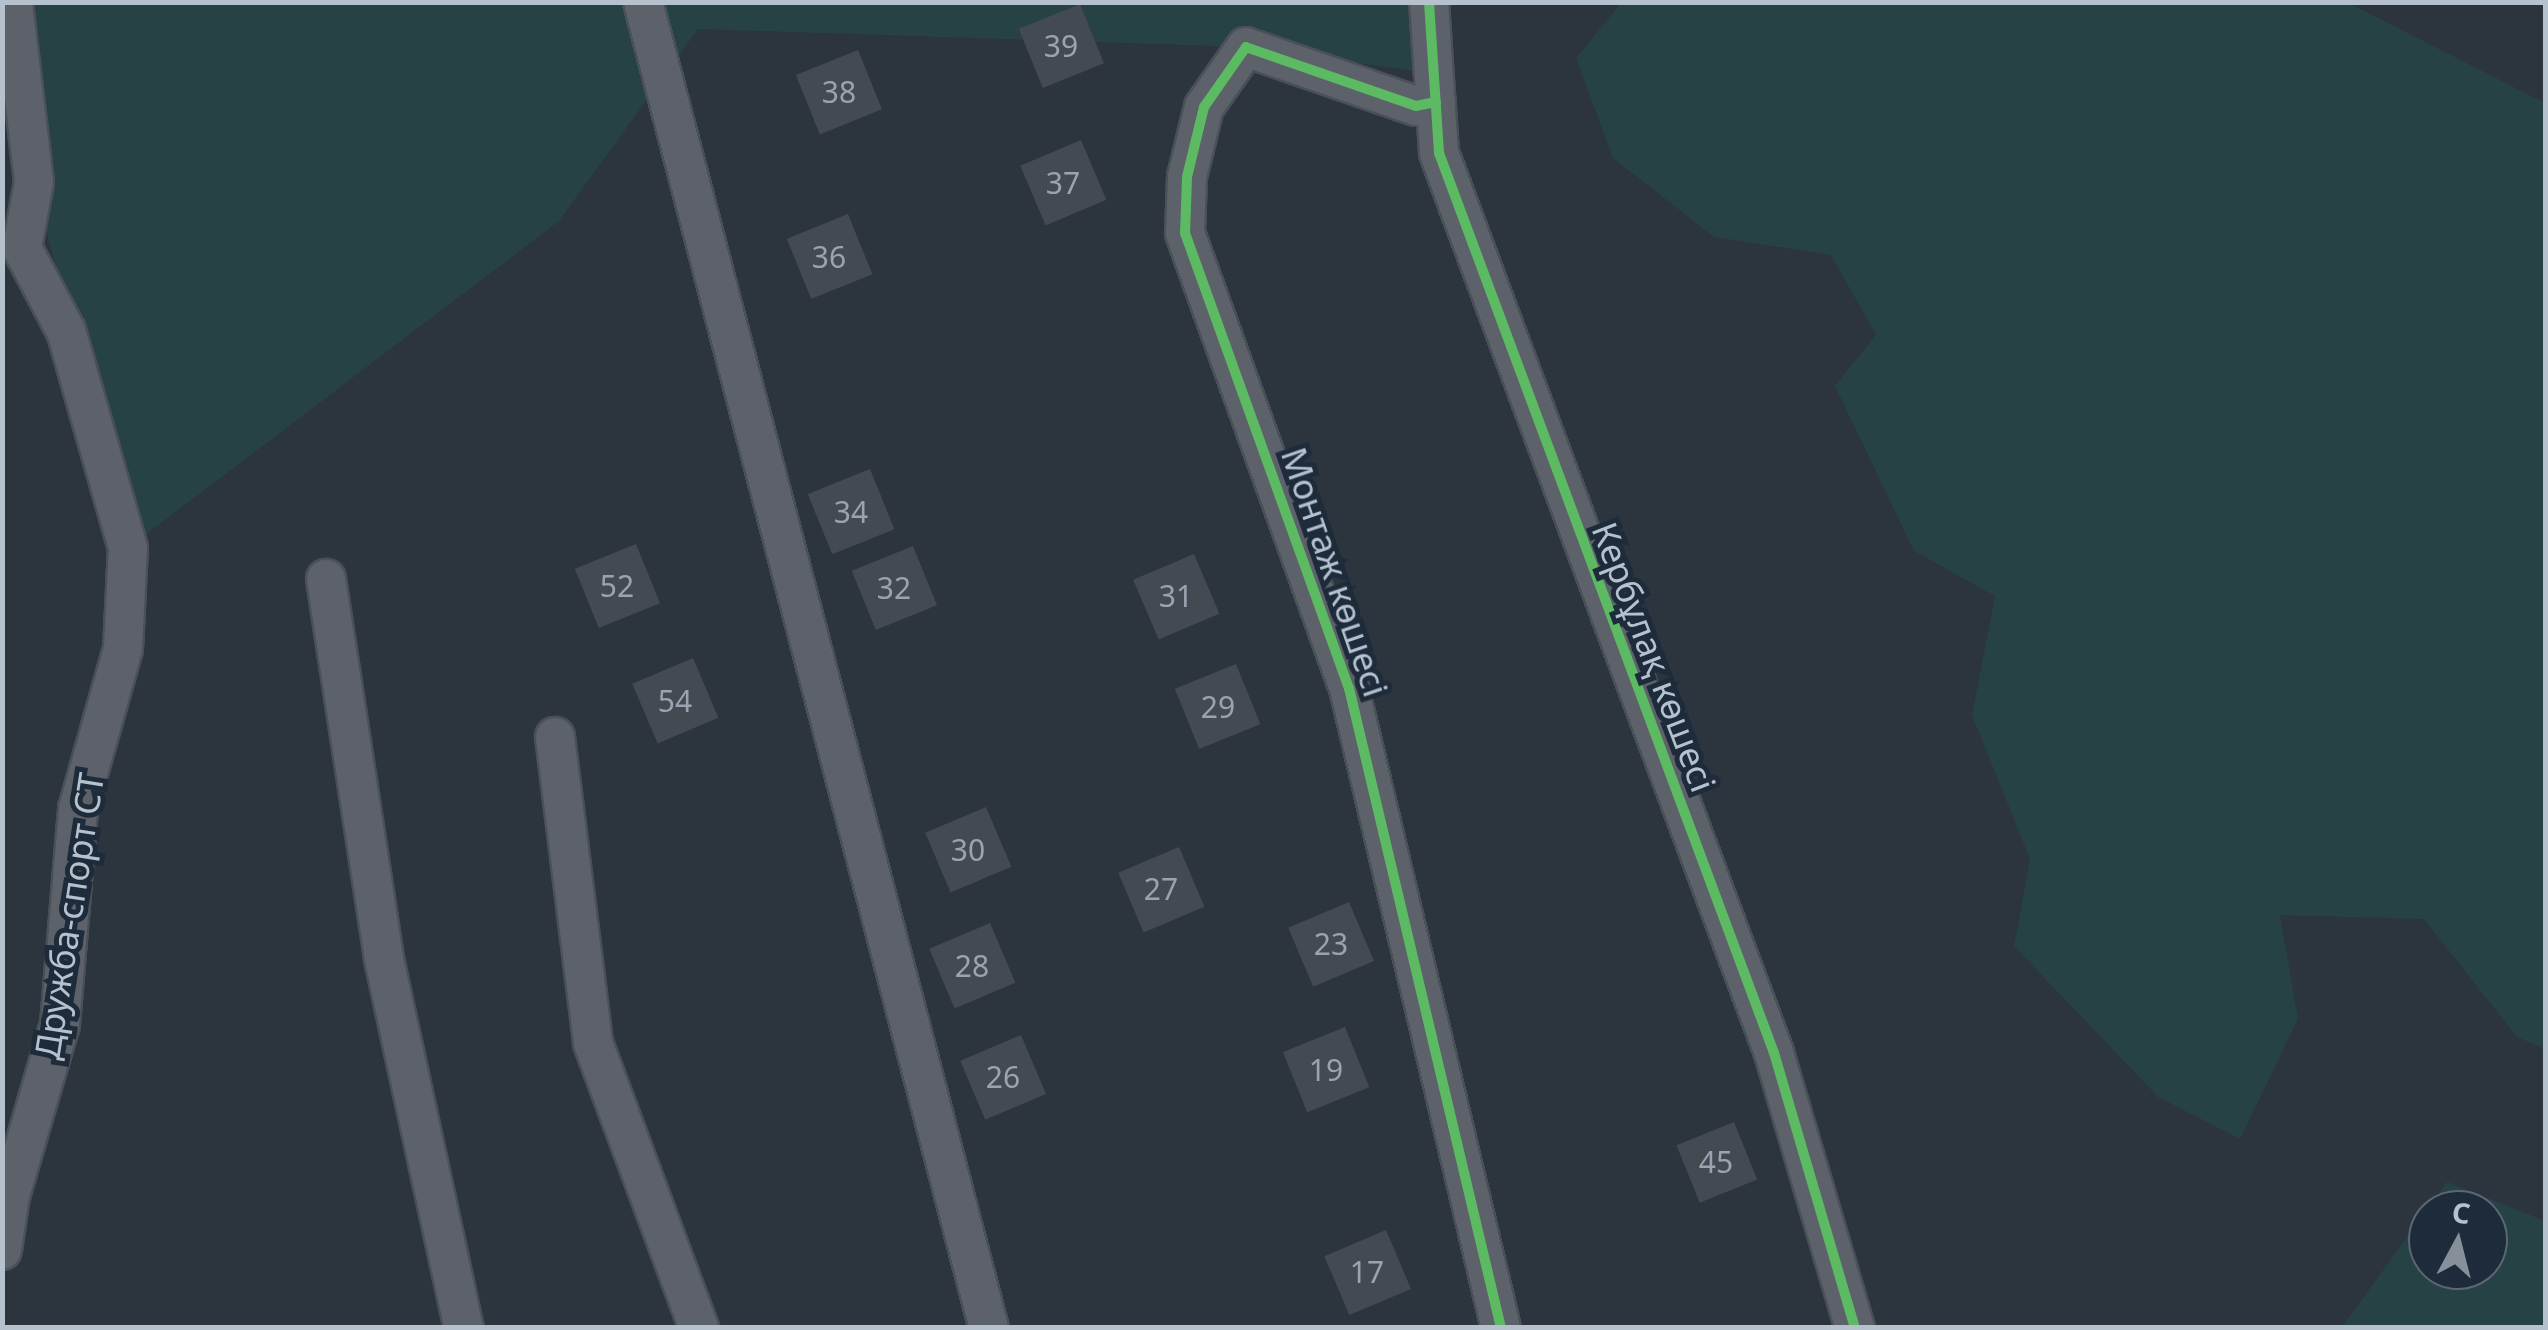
<!DOCTYPE html>
<html>
<head>
<meta charset="utf-8">
<style>
  body { margin:0 }
  #map { position:relative; width:2548px; height:1330px; overflow:hidden; background:#2c343d; font-family:"Noto Sans",sans-serif }
  div>[style] { position:absolute }
  [style*='--x'] { left:calc(var(--x)*1px); top:calc(var(--y)*1px); width:calc(var(--w)*1px); rotate:calc(var(--a)*1deg) }
  .green>* { inset:0; background:#274245 }
  .building>* { inset:0; background:#444a52; transform-origin:0 0 }
  .roads { filter:drop-shadow(2px 0 #4a5057) drop-shadow(-2px 0 #4a5057) drop-shadow(0 2px #4a5057) drop-shadow(0 -2px #4a5057) }
  .street>* { height:38px; margin:-19px; padding:0 19px; transform-origin:19px; border-radius:19px; background:#5d626a }
  .cycleway>* { height:10px; margin:-5px; padding:0 5px; transform-origin:5px; border-radius:5px; background:#5cba63 }
  span { translate:-50% -50%; white-space:nowrap; text-align:center; line-height:1.15; -webkit-text-stroke:10px #1d2b3a; paint-order:stroke }
  .number-label { font-size:30px; color:#9aa3af }
  .number-label span { -webkit-text-stroke-width:0 }
  .street-label { font-size:35px; color:#b6c1ce }
  .frame { position:absolute; inset:0; border:5px solid #b6c1ce; pointer-events:none }
  .north { position:absolute; left:2408px; top:1190px; width:100px; height:100px; box-sizing:border-box; background:#1d2b3a; border:2px solid #5a6775; border-radius:50%; rotate:7deg; font-size:28px; font-weight:700; line-height:40px; text-align:center; color:#b6c1ce }
  .north::after { content:''; display:block; margin:auto; width:35px; height:45px; background:#86909b; clip-path:polygon(50% 0,100% 100%,50% 72%,0 100%) }
</style>
</head>
<body>
<div id="map">
  <div class="green">
    <div style="clip-path:polygon(26px 3px,1420px 3px,1434px 74px,1246px 47px,698px 29px,559px 221px,128px 548px,34px 182px)"></div>
    <div style="clip-path:polygon(2349px 3px,2545px 103px,2545px 1049px,2517px 1037px,2424px 919px,2280px 915px,2298px 1019px,2240px 1139px,2158px 1097px,2014px 946px,2030px 859px,1972px 715px,1995px 596px,1914px 551px,1835px 386px,1876px 335px,1831px 255px,1714px 237px,1613px 158px,1576px 58px,1621px 3px)"></div>
    <div style="clip-path:polygon(evenodd,2447px 1182px,2545px 1221px,2545px 1327px,2342px 1327px,2447px 1182px,2428px 1210px,2488px 1210px,2488px 1270px,2428px 1270px,2428px 1210px)"></div>
  </div>
  <div class="building">
    <div style="left:1080px;top:4px;width:64px;height:66px;rotate:68deg"></div>
    <div style="left:858px;top:50px;width:64px;height:67px;rotate:68deg"></div>
    <div style="left:1081px;top:140px;width:65px;height:66px;rotate:67deg"></div>
    <div style="left:848px;top:214px;width:65px;height:66px;rotate:68deg"></div>
    <div style="left:870px;top:469px;width:65px;height:67px;rotate:68deg"></div>
    <div style="left:636px;top:544px;width:64px;height:66px;rotate:68deg"></div>
    <div style="left:913px;top:546px;width:64px;height:66px;rotate:68deg"></div>
    <div style="left:1194px;top:554px;width:65px;height:66px;rotate:67deg"></div>
    <div style="left:693px;top:658px;width:65px;height:66px;rotate:67deg"></div>
    <div style="left:1236px;top:664px;width:65px;height:66px;rotate:68deg"></div>
    <div style="left:986px;top:807px;width:65px;height:66px;rotate:67deg"></div>
    <div style="left:1179px;top:847px;width:65px;height:66px;rotate:67deg"></div>
    <div style="left:1349px;top:902px;width:64px;height:66px;rotate:67deg"></div>
    <div style="left:990px;top:923px;width:65px;height:66px;rotate:67deg"></div>
    <div style="left:1345px;top:1027px;width:65px;height:67px;rotate:68deg"></div>
    <div style="left:1021px;top:1035px;width:64px;height:66px;rotate:67deg"></div>
    <div style="left:1734px;top:1122px;width:62px;height:62px;rotate:68deg"></div>
    <div style="left:1386px;top:1230px;width:64px;height:67px;rotate:67deg"></div>
  </div>
  <div class="roads">
    <div class="street">
      <div style="--x:643;--y:2;--w:1370;--a:75.38"></div>
      <div style="--x:1429;--y:2;--w:151;--a:86.2"></div>
      <div style="--x:1439;--y:153;--w:960;--a:69.58"></div>
      <div style="--x:1774;--y:1053;--w:287;--a:73.6"></div>
      <div style="--x:1436;--y:102;--w:20;--a:169"></div>
      <div style="--x:1416;--y:106;--w:180;--a:-160.9"></div>
      <div style="--x:1246;--y:47;--w:73;--a:125"></div>
      <div style="--x:1204;--y:107;--w:72;--a:103.7"></div>
      <div style="--x:1187;--y:177;--w:56;--a:92"></div>
      <div style="--x:1185;--y:233;--w:484;--a:70.2"></div>
      <div style="--x:1349;--y:688;--w:658;--a:76.64"></div>
      <div style="--x:326;--y:579;--w:384;--a:81.3"></div>
      <div style="--x:384;--y:959;--w:378;--a:77.8"></div>
      <div style="--x:555;--y:737;--w:308;--a:82.9"></div>
      <div style="--x:593;--y:1043;--w:304;--a:69.6"></div>
      <div style="--x:2;--y:1250;--w:55;--a:-81.6"></div>
      <div style="--x:10;--y:1196;--w:179;--a:-73.8"></div>
      <div style="--x:60;--y:1024;--w:216;--a:-85.2"></div>
      <div style="--x:78;--y:809;--w:166;--a:-74.3"></div>
      <div style="--x:123;--y:649;--w:101;--a:-87.2"></div>
      <div style="--x:128;--y:548;--w:226;--a:-105.9"></div>
      <div style="--x:66;--y:331;--w:94;--a:-117.9"></div>
      <div style="--x:22;--y:248;--w:67;--a:-79.7"></div>
      <div style="--x:34;--y:182;--w:181;--a:-96.7"></div>
    </div>
  </div>
  <div class="cycleway">
    <div style="--x:1429;--y:2;--w:151;--a:86.2"></div>
    <div style="--x:1439;--y:153;--w:960;--a:69.58"></div>
    <div style="--x:1774;--y:1053;--w:287;--a:73.6"></div>
    <div style="--x:1436;--y:102;--w:20;--a:169"></div>
    <div style="--x:1416;--y:106;--w:180;--a:-160.9"></div>
    <div style="--x:1246;--y:47;--w:73;--a:125"></div>
    <div style="--x:1204;--y:107;--w:72;--a:103.7"></div>
    <div style="--x:1187;--y:177;--w:56;--a:92"></div>
    <div style="--x:1185;--y:233;--w:484;--a:70.2"></div>
    <div style="--x:1349;--y:688;--w:658;--a:76.64"></div>
  </div>
  <div class="number-label">
    <span style="left:1061px;top:46px">39</span>
    <span style="left:839px;top:92px">38</span>
    <span style="left:1063px;top:183px">37</span>
    <span style="left:829px;top:257px">36</span>
    <span style="left:851px;top:512px">34</span>
    <span style="left:617px;top:586px">52</span>
    <span style="left:894px;top:588px">32</span>
    <span style="left:1176px;top:596px">31</span>
    <span style="left:675px;top:701px">54</span>
    <span style="left:1218px;top:707px">29</span>
    <span style="left:968px;top:850px">30</span>
    <span style="left:1161px;top:889px">27</span>
    <span style="left:1331px;top:944px">23</span>
    <span style="left:972px;top:966px">28</span>
    <span style="left:1326px;top:1070px">19</span>
    <span style="left:1003px;top:1077px">26</span>
    <span style="left:1716px;top:1162px">45</span>
    <span style="left:1367px;top:1272px">17</span>
  </div>
  <div class="street-label">
    <span style="left:1335px;top:572px;rotate:71deg">Монтаж көшесі</span>
    <span style="left:1654px;top:657px;rotate:69deg">Кербұлақ көшесі</span>
    <span style="left:69px;top:916px;rotate:-81deg">Дружба-спорт СТ</span>
  </div>
  <div class="frame"></div>
  <div class="north">С</div>
</div>
</body>
</html>
